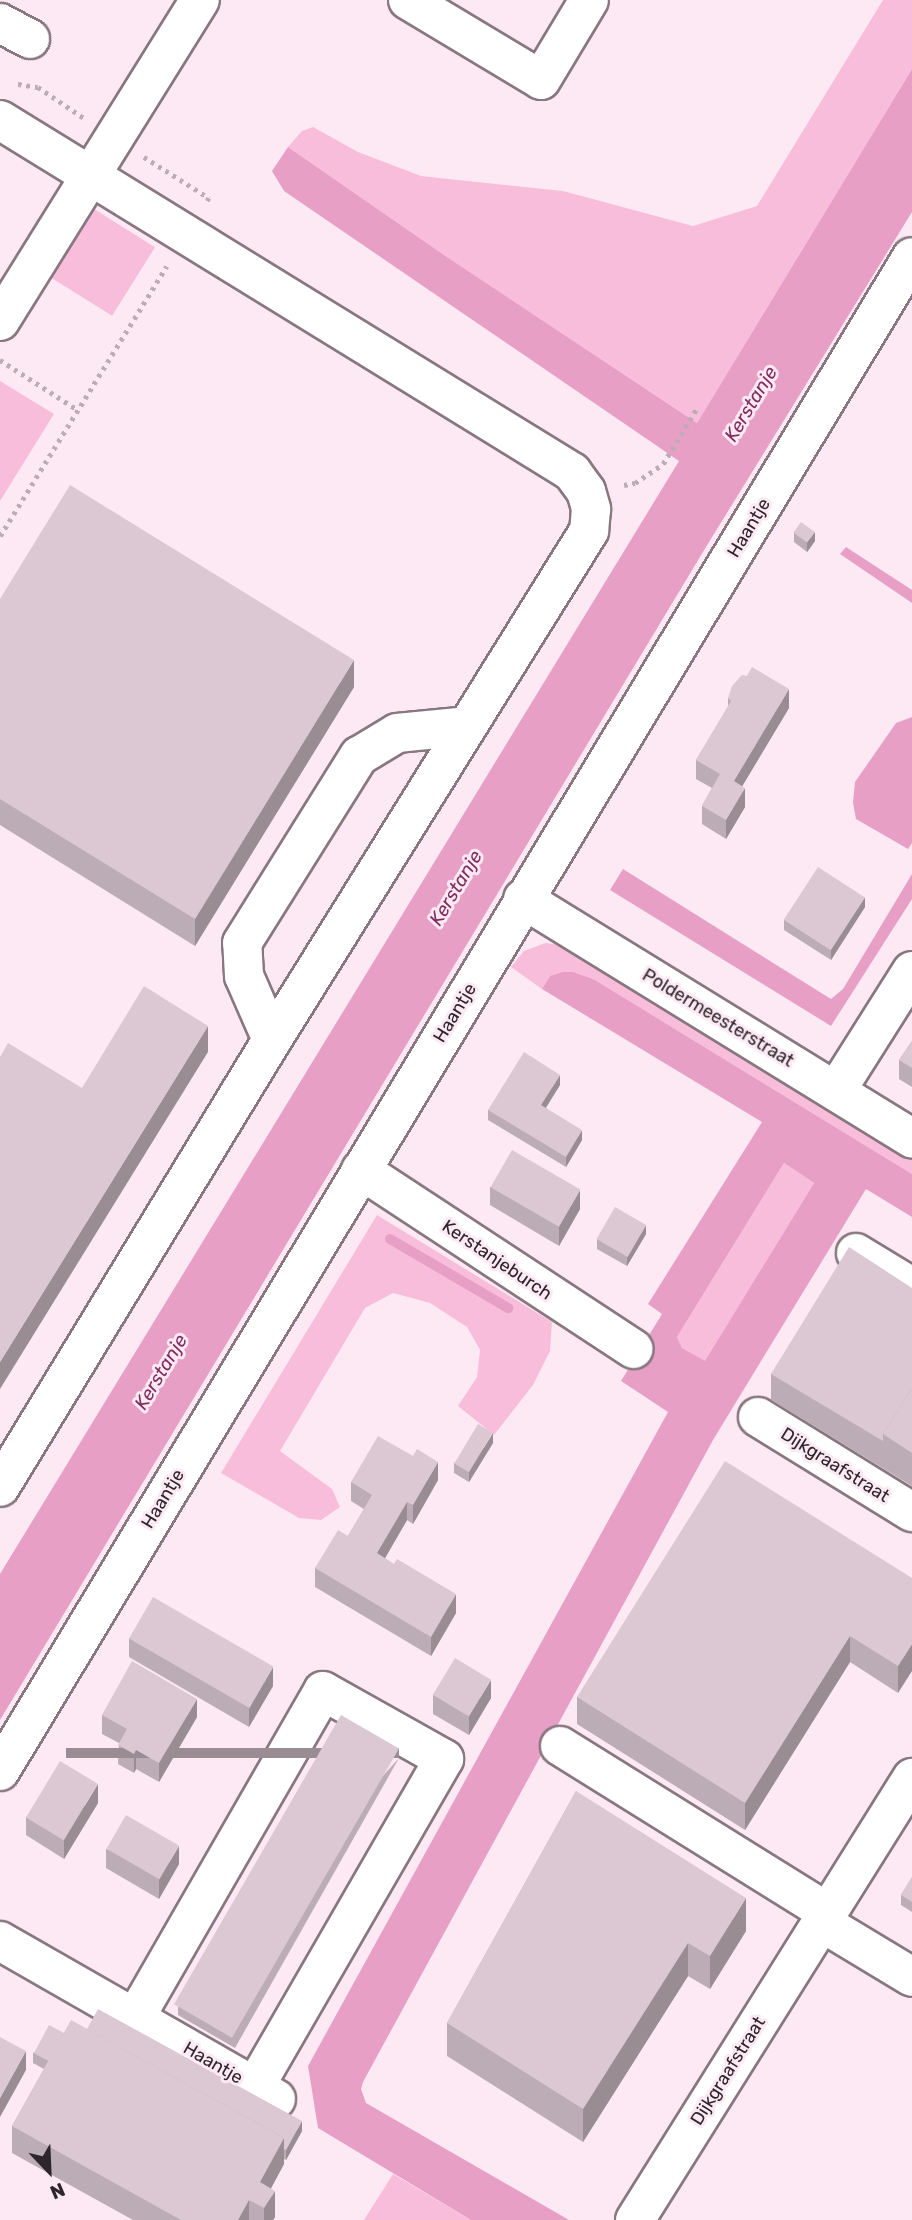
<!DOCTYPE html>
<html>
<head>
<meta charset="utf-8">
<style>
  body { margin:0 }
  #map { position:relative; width:912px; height:2220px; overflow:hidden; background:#fde9f3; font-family:Rubik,sans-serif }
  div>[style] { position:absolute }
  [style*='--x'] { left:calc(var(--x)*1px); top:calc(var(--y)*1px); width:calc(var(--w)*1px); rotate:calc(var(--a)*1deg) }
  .green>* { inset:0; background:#f9bddc; transform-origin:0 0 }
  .water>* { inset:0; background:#e79fc6 }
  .stream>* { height:10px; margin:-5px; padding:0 5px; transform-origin:5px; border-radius:5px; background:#e79fc6 }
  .path>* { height:4.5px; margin-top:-2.25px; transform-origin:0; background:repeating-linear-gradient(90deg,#bcacb5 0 3.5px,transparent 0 8.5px) }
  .roads { filter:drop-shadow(2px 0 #88777f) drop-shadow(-2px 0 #88777f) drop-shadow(0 2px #88777f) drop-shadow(0 -2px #88777f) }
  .minor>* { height:38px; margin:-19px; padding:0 19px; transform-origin:19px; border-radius:19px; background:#fff }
  .wall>* { inset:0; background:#bcacb5 }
  .shaded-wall>* { inset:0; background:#998c93; transform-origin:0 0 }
  .building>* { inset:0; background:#dbc8d2; transform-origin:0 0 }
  span { translate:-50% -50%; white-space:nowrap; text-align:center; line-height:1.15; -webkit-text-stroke:6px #fde9f3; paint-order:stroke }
  .street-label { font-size:18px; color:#2c2529 }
  .water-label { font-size:19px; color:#7f2d5f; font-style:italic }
  .north { position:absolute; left:14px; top:2136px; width:70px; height:70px; -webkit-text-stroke:5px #fde9f3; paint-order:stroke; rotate:157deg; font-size:19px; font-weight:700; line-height:28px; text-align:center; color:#2c2529 }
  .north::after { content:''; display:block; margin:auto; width:24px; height:32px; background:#2c2529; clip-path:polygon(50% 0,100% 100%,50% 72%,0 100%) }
</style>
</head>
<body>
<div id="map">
  <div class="green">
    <div style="clip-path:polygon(883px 0,912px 0,912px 69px,697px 423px,447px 257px,288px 147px,302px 131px,313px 127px,358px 152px,421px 176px,563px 191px,693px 226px,757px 206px)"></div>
    <div style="left:94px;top:209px;width:72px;height:81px;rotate:32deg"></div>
    <div style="clip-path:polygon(0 381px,54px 414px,0 501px)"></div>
    <div style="clip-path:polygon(545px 943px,569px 946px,912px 1157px,912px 1174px,595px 980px,550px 976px,542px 989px,511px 967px,524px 951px)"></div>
    <div style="clip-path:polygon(784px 1163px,814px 1183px,705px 1362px,682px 1348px,677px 1337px)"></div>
    <div style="clip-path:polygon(377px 1215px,552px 1322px,550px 1351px,533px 1385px,494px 1435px,458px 1406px,477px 1377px,480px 1350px,467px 1327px,430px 1303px,393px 1293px,365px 1308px,280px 1451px,332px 1489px,340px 1507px,321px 1520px,299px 1518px,221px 1473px)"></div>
    <div style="clip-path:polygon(393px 2174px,471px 2220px,364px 2220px)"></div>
  </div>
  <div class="water">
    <div style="clip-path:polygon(912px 69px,912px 212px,706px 547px,0 1720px,0 1574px,679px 461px,284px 191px,272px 171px,288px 147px,447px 257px,697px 423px)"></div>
    <div style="clip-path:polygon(846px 547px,912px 590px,912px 603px,840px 554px)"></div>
    <div style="clip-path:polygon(912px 717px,912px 843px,908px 849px,856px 819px,853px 803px,855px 782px,896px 723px)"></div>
    <div style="clip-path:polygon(623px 869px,831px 999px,843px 989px,912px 874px,912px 899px,831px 1026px,610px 890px)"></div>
    <div style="clip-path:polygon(evenodd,563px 972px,573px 972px,595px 980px,912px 1174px,912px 1217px,866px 1189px,713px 1440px,363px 2082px,361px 2089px,366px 2103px,569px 2220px,471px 2220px,318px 2128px,308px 2066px,668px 1412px,621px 1381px,662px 1314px,648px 1304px,762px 1122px,542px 989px,550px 976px,563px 972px,784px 1163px,814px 1183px,705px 1361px,682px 1348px,677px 1337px,784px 1163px)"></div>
  </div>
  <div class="stream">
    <div style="--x:390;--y:1239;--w:137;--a:30.3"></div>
  </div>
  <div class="path">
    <div style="--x:18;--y:84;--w:20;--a:9"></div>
    <div style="--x:38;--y:87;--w:55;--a:34"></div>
    <div style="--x:144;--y:157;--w:77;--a:32.2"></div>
    <div style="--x:209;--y:198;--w:4;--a:117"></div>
    <div style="--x:0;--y:360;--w:93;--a:32.7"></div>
    <div style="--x:624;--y:485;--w:11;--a:-10"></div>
    <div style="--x:635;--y:483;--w:34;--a:-34"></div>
    <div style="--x:663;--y:464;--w:66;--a:-58.7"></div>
    <div style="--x:0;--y:536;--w:317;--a:-58.3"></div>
  </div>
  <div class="roads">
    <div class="minor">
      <div style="--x:408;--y:0;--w:155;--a:31"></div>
      <div style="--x:541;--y:80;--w:93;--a:-59"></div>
      <div style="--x:0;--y:23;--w:34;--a:28"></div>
      <div style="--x:0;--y:120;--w:672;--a:31.61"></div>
      <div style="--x:572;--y:472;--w:24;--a:54"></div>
      <div style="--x:586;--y:491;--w:19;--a:74"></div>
      <div style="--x:591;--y:509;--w:22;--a:95"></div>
      <div style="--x:589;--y:531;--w:600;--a:121.91"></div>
      <div style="--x:272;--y:1040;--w:523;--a:121.32"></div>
      <div style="--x:0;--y:321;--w:378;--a:-58.1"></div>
      <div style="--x:523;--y:899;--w:457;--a:31.6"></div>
      <div style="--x:272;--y:1040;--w:70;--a:-113.6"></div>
      <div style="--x:244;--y:976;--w:33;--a:-93"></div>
      <div style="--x:242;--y:943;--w:221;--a:-58"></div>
      <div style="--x:359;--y:756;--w:44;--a:-31.2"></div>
      <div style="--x:397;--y:733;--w:70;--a:-5.7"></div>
      <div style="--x:836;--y:1091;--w:142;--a:-57.7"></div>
      <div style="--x:361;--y:1170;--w:326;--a:33.3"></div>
      <div style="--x:856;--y:1253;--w:66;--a:31.3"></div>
      <div style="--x:758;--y:1417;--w:181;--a:31.7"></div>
      <div style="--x:560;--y:1746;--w:314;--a:31.9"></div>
      <div style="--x:0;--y:1771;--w:1767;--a:-58.94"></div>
      <div style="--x:821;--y:1922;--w:106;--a:31.1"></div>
      <div style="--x:0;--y:1941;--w:318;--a:29.8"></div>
      <div style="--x:135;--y:2018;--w:377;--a:-60.1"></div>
      <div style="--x:323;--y:1691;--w:139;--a:29.3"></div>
      <div style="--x:444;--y:1759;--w:379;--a:120"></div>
      <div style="--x:635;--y:2220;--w:522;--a:-57.92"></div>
    </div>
  </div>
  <div class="wall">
    <div style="clip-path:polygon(794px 533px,815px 541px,807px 552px,794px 542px)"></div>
    <div style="clip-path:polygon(0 599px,354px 687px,195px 946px,0 825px)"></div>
    <div style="clip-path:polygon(728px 698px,789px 708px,742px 786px,745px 807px,726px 839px,702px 824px,702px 806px,712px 788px,696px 779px,696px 760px,728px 707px)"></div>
    <div style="clip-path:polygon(865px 907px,831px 960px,784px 930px,784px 920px)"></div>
    <div style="clip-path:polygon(912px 1041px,912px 1087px,899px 1079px,899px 1060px)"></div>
    <div style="clip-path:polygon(560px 1085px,546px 1108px,582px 1140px,566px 1167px,488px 1120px,488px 1110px)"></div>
    <div style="clip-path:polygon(490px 1187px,580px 1209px,559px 1246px,490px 1205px)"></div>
    <div style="clip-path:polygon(646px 1234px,627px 1266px,597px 1249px,597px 1239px)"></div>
    <div style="clip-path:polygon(912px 1288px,912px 1486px,771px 1400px,771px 1374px)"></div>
    <div style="clip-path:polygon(493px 1443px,469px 1482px,454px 1473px,454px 1463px)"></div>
    <div style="clip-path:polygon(438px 1480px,413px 1524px,407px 1520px,385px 1558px,456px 1613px,431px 1656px,315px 1587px,315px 1568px,348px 1536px,364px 1509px,351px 1501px,351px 1482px)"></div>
    <div style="clip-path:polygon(912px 1578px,898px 1693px,850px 1662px,745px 1830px,577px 1724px,577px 1697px)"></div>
    <div style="clip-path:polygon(129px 1638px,273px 1686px,249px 1727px,129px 1657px)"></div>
    <div style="clip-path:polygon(433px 1695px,491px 1698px,469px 1735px,433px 1714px)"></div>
    <div style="clip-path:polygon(102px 1715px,197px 1717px,159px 1782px,136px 1769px,134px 1773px,118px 1764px,119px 1743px,102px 1734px)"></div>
    <div style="clip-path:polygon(399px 1758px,235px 2048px,178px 2015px,178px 2006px)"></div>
    <div style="clip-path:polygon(576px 1791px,746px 1931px,710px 1989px,688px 1976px,583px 2142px,447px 2056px,447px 2023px)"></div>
    <div style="clip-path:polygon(98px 1803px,64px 1859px,26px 1835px,26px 1817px)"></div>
    <div style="clip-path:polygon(106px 1849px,179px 1864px,159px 1899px,106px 1868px)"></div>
    <div style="clip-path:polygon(912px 1877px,912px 1912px,901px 1905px,901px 1895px)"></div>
    <div style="clip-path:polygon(87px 2029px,302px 2131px,286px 2160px,284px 2159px,284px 2164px,271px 2188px,275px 2217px,273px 2220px,133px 2220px,12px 2153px,12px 2126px,44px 2069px,33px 2063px,33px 2053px,64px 2033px)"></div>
  </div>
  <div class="shaded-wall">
    <div style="clip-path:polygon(815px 532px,815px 541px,807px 552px,807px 542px)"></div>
    <div style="clip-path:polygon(354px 660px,354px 687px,195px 946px,195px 919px)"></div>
    <div style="clip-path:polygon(789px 689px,789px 708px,734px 800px,734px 781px)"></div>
    <div style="clip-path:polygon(745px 788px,745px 807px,726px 839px,726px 820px)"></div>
    <div style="clip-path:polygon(865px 897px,865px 907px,831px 960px,831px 950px)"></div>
    <div style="clip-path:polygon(208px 1026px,208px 1052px,0 1389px,0 1362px)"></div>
    <div style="clip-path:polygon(560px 1075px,560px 1085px,541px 1115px,541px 1105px)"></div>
    <div style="clip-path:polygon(582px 1130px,582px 1140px,566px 1167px,566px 1157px)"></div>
    <div style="clip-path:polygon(580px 1190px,580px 1209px,559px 1246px,559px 1227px)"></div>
    <div style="clip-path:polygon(646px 1225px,646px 1234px,627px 1266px,627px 1257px)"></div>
    <div style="clip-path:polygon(493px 1433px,493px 1443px,469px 1482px,469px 1472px)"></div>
    <div style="clip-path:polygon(438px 1462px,438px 1480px,413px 1524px,413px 1505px)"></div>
    <div style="clip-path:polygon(407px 1502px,407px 1520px,377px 1572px,377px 1553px)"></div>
    <div style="clip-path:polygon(456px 1594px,456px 1613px,431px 1656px,431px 1637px)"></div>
    <div style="clip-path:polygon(850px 1636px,850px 1662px,745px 1830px,745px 1803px)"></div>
    <div style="clip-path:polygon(912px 1644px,912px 1671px,898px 1693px,898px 1666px)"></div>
    <div style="clip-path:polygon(273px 1667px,273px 1686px,249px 1727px,249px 1709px)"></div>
    <div style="clip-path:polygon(491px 1680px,491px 1698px,469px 1735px,469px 1716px)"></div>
    <div style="clip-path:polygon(197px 1699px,197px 1717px,159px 1782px,159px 1763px)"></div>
    <div style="left:399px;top:1748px;width:10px;height:333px;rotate:90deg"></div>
    <div style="clip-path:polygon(136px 1750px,136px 1769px,134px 1773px,134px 1754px)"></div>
    <div style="clip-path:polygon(98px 1784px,98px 1803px,64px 1859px,64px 1840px)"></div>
    <div style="clip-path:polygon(179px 1846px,179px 1864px,159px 1899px,159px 1880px)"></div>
    <div style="clip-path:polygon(746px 1898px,746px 1931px,710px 1989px,710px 1956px)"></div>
    <div style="clip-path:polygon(688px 1943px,688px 1976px,583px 2142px,583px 2109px)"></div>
    <div style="clip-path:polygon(26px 2051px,26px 2070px,0 2117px,0 2098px)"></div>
    <div style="clip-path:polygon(302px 2121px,302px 2131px,286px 2160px,286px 2150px)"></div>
    <div style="clip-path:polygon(284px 2138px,284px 2164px,261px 2207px,260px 2182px)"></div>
    <div style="clip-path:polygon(275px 2191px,275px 2217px,273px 2220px,264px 2220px,264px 2208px)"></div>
    <div style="clip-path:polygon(249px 2200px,249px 2220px,238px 2220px)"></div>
  </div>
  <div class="building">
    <div style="clip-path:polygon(70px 485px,354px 660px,195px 919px,0 799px,0 599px)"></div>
    <div style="left:801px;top:522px;width:17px;height:13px;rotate:36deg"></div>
    <div style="clip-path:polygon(752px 667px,789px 689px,734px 781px,745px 788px,726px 820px,702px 806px,720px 774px,696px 760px,731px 701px,728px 698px,732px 686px,742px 675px,747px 676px)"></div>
    <div style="left:818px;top:867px;width:56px;height:63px;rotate:33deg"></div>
    <div style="clip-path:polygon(144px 986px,208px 1026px,0 1362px,0 1057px,8px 1043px,82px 1088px)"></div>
    <div style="clip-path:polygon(912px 1041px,912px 1068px,899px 1060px)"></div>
    <div style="clip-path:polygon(524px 1052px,560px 1075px,541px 1105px,582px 1130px,566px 1157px,488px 1110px)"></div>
    <div style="left:512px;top:1150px;width:79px;height:43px;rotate:30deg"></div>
    <div style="left:615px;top:1207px;width:36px;height:37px;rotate:30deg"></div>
    <div style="clip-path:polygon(849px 1247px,912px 1288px,912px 1388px,883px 1434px,883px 1441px,771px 1374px)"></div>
    <div style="clip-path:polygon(912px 1388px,912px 1453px,883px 1434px)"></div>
    <div style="left:478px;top:1424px;width:17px;height:46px;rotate:31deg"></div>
    <div style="clip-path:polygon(378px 1436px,413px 1456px,417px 1449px,438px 1462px,413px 1505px,407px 1502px,377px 1553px,394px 1564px,397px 1559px,456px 1594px,431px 1637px,315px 1568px,338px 1530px,348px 1536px,372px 1495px,351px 1482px)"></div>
    <div style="clip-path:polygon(725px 1461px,912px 1578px,912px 1644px,898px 1666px,850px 1636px,745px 1803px,577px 1697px)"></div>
    <div style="left:153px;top:1597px;width:139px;height:48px;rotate:30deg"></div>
    <div style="left:455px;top:1658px;width:42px;height:43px;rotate:31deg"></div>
    <div style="clip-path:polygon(132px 1661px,197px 1699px,159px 1763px,136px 1750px,134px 1754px,118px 1745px,127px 1729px,102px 1715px)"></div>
    <div style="left:341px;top:1715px;width:67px;height:334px;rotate:30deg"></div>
    <div style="left:60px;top:1761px;width:44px;height:66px;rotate:31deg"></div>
    <div style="clip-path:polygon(576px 1791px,746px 1898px,710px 1956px,688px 1943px,583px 2109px,447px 2023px)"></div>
    <div style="left:126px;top:1815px;width:61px;height:39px;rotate:30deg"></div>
    <div style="clip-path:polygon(912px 1877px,912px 1902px,901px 1895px)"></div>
    <div style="clip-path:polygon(98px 2009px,302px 2121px,286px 2150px,284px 2149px,284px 2138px,87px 2029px)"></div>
    <div style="clip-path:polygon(71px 2020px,284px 2138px,260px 2182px,275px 2191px,264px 2208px,249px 2200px,238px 2220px,181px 2220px,12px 2126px)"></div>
    <div style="left:49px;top:2025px;width:17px;height:32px;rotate:28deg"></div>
    <div style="clip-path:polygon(0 2037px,26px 2051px,0 2098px)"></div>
  </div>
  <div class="street-label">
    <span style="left:749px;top:528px;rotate:-59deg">Haantje</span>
    <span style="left:455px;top:1013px;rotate:-59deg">Haantje</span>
    <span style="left:718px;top:1018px;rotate:31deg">Poldermeesterstraat</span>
    <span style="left:497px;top:1260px;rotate:34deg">Kerstanjeburch</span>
    <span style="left:835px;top:1465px;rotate:32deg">Dijkgraafstraat</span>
    <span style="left:163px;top:1499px;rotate:-59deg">Haantje</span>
    <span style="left:213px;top:2063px;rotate:30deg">Haantje</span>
    <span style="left:728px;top:2071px;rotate:-58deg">Dijkgraafstraat</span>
  </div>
  <div class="water-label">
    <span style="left:751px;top:404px;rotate:-59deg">Kerstanje</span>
    <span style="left:456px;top:888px;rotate:-59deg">Kerstanje</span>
    <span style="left:161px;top:1372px;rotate:-59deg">Kerstanje</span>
  </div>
  <div class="north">N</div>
</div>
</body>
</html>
